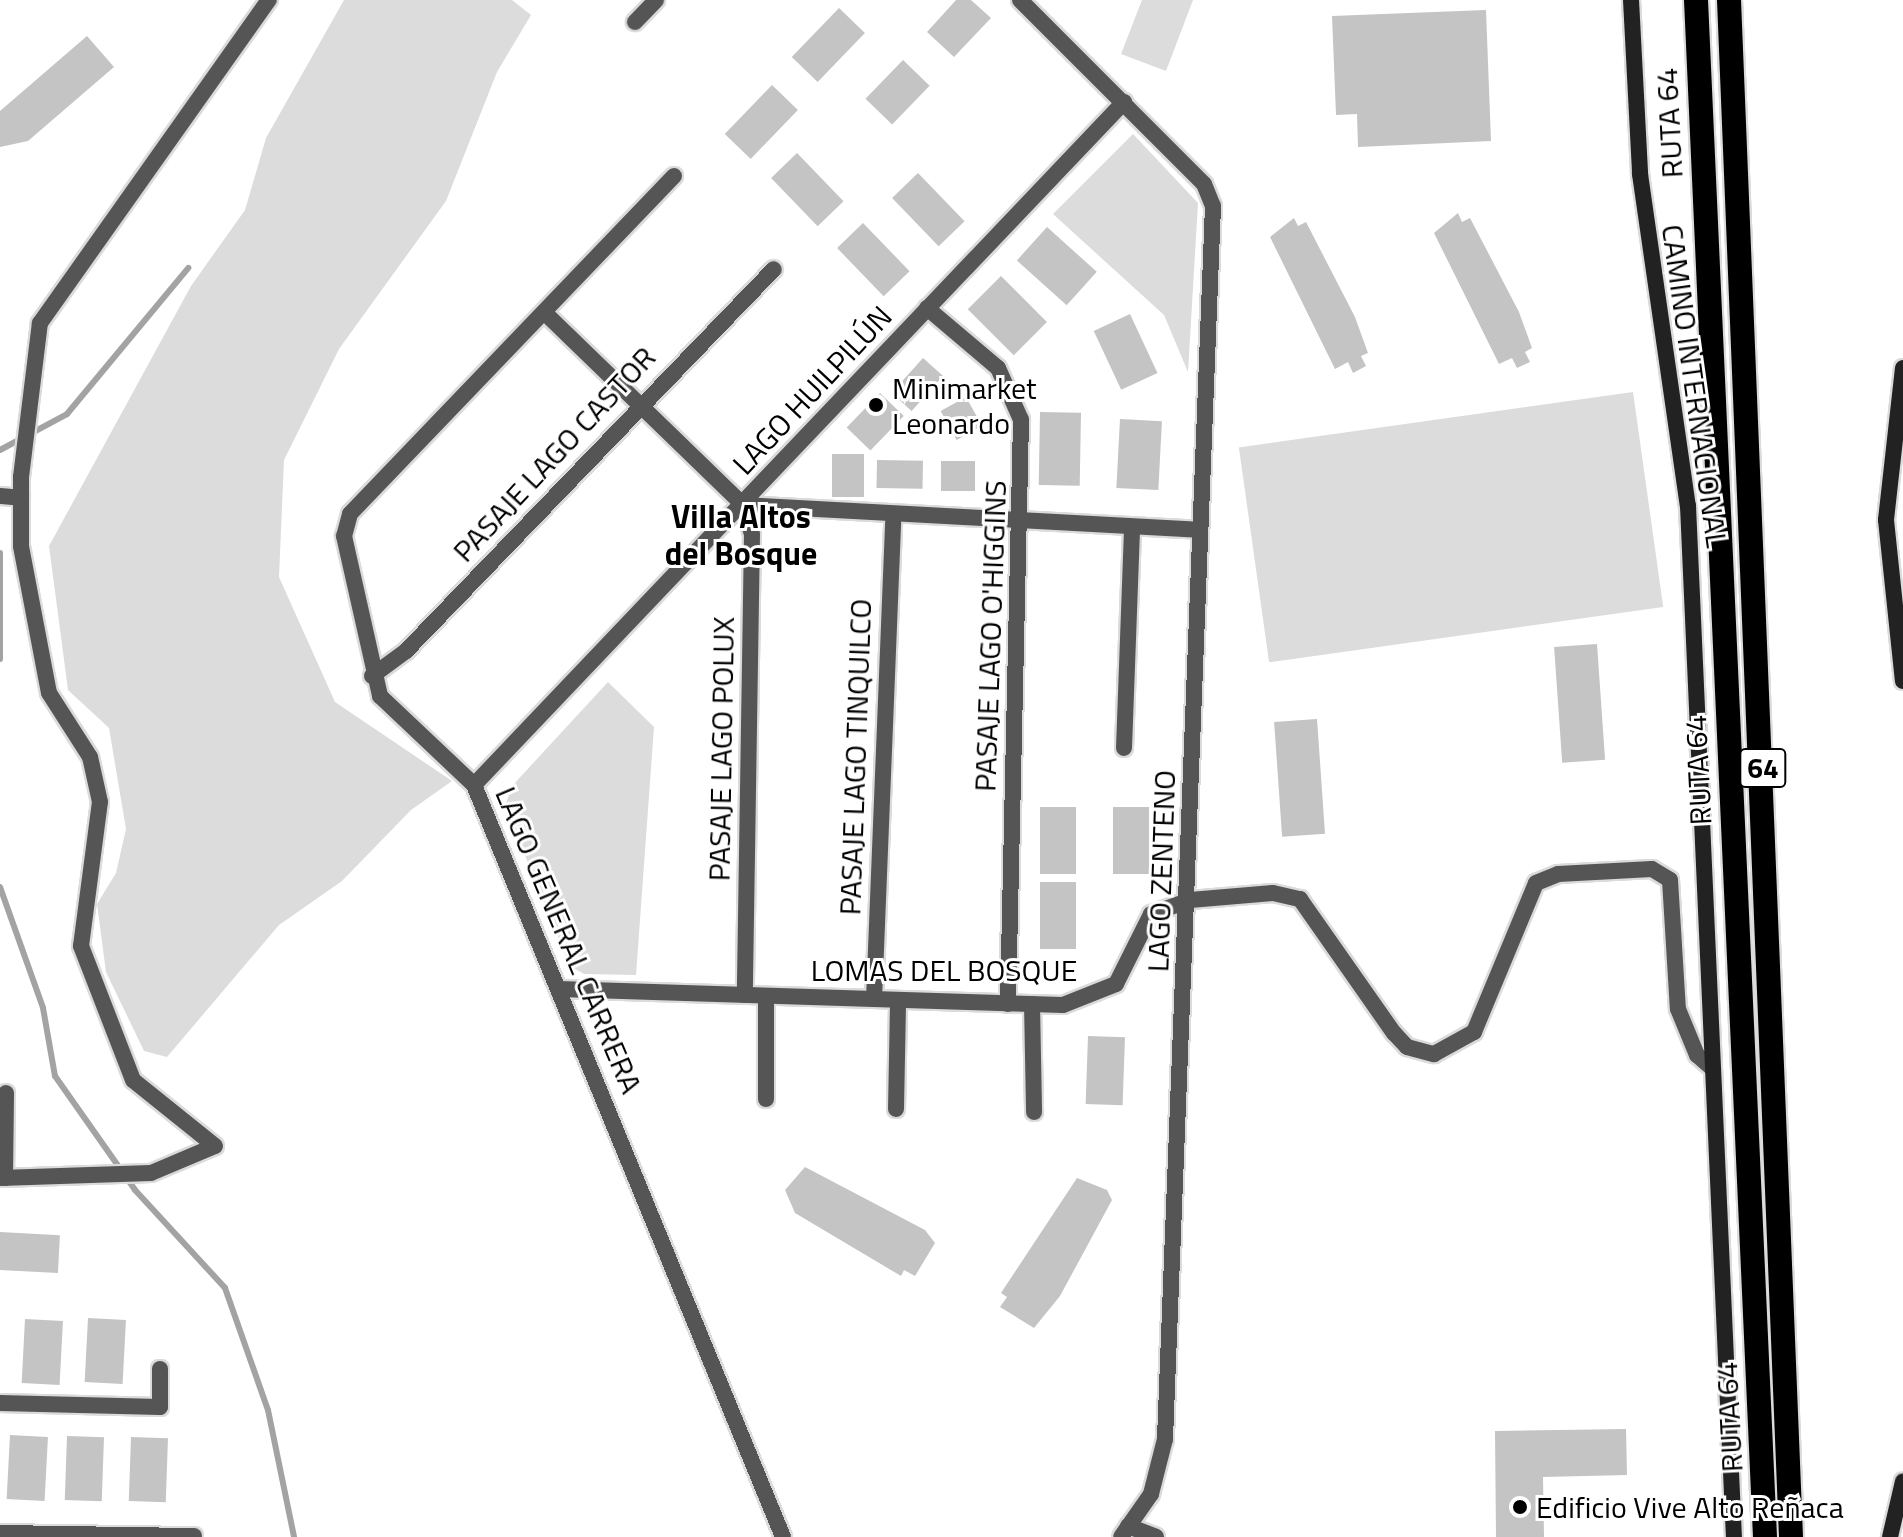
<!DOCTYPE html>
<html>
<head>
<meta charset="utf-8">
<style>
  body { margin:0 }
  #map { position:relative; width:1903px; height:1537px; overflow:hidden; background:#fff; font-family:"Titillium Web",sans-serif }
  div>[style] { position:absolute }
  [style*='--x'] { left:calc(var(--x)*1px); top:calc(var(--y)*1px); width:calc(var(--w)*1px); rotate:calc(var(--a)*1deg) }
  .green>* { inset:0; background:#dcdcdc; transform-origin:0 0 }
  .stream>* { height:6px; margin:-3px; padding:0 3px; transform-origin:3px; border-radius:3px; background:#a3a3a3 }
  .building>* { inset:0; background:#c4c4c4; transform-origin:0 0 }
  .roads { filter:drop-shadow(2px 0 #dbdbdb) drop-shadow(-2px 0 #dbdbdb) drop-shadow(0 2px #dbdbdb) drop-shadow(0 -2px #dbdbdb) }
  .street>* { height:16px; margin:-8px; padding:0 8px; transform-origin:8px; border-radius:8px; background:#555 }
  .secondary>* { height:16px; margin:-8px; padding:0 8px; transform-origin:8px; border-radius:8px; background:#222 }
  .highway>* { height:24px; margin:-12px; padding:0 12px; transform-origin:12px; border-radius:12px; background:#000 }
  .dots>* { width:22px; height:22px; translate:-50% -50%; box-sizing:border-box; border:4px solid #fff; border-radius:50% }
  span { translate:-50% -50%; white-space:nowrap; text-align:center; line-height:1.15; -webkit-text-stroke:6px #fff; paint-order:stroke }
  .shield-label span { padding:2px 6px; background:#fff; border:2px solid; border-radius:6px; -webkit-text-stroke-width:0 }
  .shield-label { font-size:28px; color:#000; font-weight:700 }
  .street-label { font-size:30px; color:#000 }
  .poi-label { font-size:30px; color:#000 }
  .left { translate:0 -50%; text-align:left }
  .neighbourhood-label { font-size:32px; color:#000; font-weight:700 }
</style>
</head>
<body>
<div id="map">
  <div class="green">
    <div style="clip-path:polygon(344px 0,512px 0,531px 15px,497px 72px,446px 201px,339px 349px,284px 460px,279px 577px,335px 702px,452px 781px,411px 810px,342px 881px,279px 925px,167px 1057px,144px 1051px,106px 972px,97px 904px,116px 873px,126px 829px,109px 728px,68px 690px,49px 546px,191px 286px,245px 210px,266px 138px)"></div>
    <div style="clip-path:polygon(1142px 0,1193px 0,1166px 71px,1121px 54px)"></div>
    <div style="clip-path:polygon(1133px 134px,1198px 203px,1188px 372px,1164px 315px,1053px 214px)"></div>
    <div style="left:1633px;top:392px;width:217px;height:398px;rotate:82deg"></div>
    <div style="clip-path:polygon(608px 682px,654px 727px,636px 975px,584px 974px,570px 966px,505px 806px,512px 786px)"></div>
  </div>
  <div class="stream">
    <div style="--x:0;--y:450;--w:76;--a:-28.2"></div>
    <div style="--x:67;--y:414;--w:190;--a:-50.3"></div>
    <div style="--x:0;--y:553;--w:106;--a:90"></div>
    <div style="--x:0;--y:887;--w:128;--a:70.4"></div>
    <div style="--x:43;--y:1008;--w:69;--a:80"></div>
    <div style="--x:55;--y:1076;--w:139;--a:54.9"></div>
    <div style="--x:135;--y:1190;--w:133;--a:47.4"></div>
    <div style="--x:225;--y:1288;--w:129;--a:70.6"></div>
    <div style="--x:268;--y:1410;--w:130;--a:78.4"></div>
  </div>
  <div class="building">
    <div style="clip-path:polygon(956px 0,971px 0,991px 18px,954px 57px,927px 32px)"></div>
    <div style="left:839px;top:8px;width:36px;height:68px;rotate:44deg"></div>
    <div style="clip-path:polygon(1486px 10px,1491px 141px,1358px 147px,1357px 114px,1336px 115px,1332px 16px)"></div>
    <div style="clip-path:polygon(87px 36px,114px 67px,28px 141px,0 147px,0 111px)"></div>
    <div style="left:903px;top:60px;width:37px;height:54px;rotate:44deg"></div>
    <div style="left:772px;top:85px;width:36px;height:68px;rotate:44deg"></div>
    <div style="left:797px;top:153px;width:67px;height:36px;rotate:46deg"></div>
    <div style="left:918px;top:173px;width:67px;height:36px;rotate:46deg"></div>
    <div style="clip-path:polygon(1458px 213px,1462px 222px,1470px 218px,1519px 312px,1532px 348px,1525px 352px,1530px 362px,1517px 368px,1512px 358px,1499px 364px,1434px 233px)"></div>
    <div style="clip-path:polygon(1294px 218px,1298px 226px,1306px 222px,1355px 317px,1368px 353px,1361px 356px,1366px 366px,1353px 373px,1348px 362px,1335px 369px,1270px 237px)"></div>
    <div style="left:863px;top:223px;width:67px;height:36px;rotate:46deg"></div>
    <div style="left:1047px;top:227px;width:67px;height:45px;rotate:42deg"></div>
    <div style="left:1001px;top:276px;width:65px;height:47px;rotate:45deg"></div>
    <div style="left:1130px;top:314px;width:65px;height:40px;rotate:65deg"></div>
    <div style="left:923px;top:358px;width:27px;height:47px;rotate:42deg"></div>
    <div style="left:880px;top:393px;width:33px;height:48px;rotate:44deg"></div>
    <div style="left:966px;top:397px;width:33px;height:29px;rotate:61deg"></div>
    <div style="left:1040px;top:412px;width:41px;height:73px;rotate:1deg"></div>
    <div style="left:1120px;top:419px;width:42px;height:69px;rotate:3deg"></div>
    <div style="left:832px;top:454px;width:32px;height:43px"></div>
    <div style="left:877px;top:460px;width:46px;height:28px;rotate:1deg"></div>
    <div style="left:941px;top:461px;width:34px;height:30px"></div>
    <div style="left:1597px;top:644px;width:116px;height:43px;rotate:86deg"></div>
    <div style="left:1317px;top:719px;width:115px;height:43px;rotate:86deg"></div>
    <div style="left:1040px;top:807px;width:36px;height:67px"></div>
    <div style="left:1113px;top:807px;width:36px;height:67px"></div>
    <div style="left:1040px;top:882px;width:36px;height:67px"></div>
    <div style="left:1088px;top:1036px;width:37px;height:68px;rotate:2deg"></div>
    <div style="clip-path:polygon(805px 1167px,925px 1230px,935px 1243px,915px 1276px,904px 1270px,901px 1276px,795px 1213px,785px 1190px)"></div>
    <div style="clip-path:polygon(1077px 1178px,1107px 1190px,1112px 1200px,1060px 1296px,1034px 1328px,1000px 1307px,1007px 1297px,1001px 1293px)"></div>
    <div style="left:0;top:1232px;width:60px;height:38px;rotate:3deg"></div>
    <div style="left:88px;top:1318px;width:38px;height:64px;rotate:3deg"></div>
    <div style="left:25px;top:1319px;width:38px;height:64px;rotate:3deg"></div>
    <div style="clip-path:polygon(1626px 1429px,1627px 1475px,1543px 1477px,1544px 1537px,1496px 1537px,1495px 1431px)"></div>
    <div style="left:10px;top:1435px;width:38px;height:64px;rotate:3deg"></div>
    <div style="left:67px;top:1436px;width:37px;height:64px;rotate:2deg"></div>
    <div style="left:131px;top:1437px;width:37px;height:64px;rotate:2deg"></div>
  </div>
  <div class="roads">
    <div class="street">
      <div style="--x:1020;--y:0;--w:260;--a:45"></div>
      <div style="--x:1204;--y:184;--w:24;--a:68"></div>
      <div style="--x:1213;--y:206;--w:1234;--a:92.23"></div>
      <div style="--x:1165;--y:1439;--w:57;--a:104.3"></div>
      <div style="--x:1151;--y:1494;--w:52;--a:124.9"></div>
      <div style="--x:635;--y:22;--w:30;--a:-46"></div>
      <div style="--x:674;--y:176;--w:468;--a:133.8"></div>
      <div style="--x:350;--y:514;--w:23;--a:105"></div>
      <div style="--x:344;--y:536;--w:164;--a:77.3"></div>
      <div style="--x:380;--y:696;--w:129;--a:43.4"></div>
      <div style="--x:474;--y:785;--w:813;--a:67.66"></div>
      <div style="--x:927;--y:308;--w:93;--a:40.2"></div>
      <div style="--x:998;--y:368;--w:57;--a:66.1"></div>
      <div style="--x:1021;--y:420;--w:584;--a:91.28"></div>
      <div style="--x:545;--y:313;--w:276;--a:44.1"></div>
      <div style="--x:743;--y:505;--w:456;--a:3.1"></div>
      <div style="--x:0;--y:496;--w:21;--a:5"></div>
      <div style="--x:743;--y:505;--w:31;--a:73"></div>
      <div style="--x:752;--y:535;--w:460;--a:90.9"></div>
      <div style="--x:372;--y:676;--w:42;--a:-36.3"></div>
      <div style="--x:406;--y:651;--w:530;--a:-46.07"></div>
      <div style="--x:1124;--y:748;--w:220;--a:-87.9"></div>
      <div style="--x:474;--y:785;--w:943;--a:-46.42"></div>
      <div style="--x:559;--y:989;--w:504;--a:1.82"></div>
      <div style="--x:1063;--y:1005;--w:57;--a:-21.6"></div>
      <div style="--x:1116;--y:984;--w:78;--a:-63.4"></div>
      <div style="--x:1151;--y:914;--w:41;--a:-19.7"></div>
      <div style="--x:1190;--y:900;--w:83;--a:-4.8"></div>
      <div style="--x:1273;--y:893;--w:28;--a:13"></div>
      <div style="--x:1300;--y:899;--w:164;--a:55"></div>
      <div style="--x:1394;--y:1033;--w:19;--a:47"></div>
      <div style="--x:1407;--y:1047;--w:28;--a:15"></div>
      <div style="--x:1434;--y:1054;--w:46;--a:-28.8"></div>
      <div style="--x:1474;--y:1032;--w:161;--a:-67.4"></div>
      <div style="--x:1536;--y:883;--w:24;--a:-22"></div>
      <div style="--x:1558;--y:874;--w:94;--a:-3"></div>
      <div style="--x:1652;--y:869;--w:21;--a:31"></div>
      <div style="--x:1670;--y:880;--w:129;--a:86.5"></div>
      <div style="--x:1678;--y:1009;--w:50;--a:67.6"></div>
      <div style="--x:1697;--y:1055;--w:20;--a:41"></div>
      <div style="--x:874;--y:999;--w:482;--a:-87.7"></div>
      <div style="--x:1032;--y:1004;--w:108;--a:88.9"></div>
      <div style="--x:766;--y:1099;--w:103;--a:-90"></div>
      <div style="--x:896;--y:1109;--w:109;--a:-88.9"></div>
      <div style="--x:0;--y:1178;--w:151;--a:-1.9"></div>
      <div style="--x:151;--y:1173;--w:69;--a:-22.9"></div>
      <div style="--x:215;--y:1146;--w:105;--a:-141.2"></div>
      <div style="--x:133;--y:1080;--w:144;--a:-111.2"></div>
      <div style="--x:81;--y:946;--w:145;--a:-82.5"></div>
      <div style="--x:100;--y:802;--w:46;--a:-102.5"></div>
      <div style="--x:90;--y:757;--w:76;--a:-122.6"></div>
      <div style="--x:49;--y:693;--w:150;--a:-100.8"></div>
      <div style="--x:21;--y:546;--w:69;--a:-90"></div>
      <div style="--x:21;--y:477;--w:155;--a:-83"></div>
      <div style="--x:40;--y:323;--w:396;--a:-54.7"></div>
      <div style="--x:5;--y:1178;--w:85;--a:-89.3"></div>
      <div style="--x:0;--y:1403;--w:160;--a:1.4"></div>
      <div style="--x:160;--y:1407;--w:38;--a:-90"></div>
      <div style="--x:1128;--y:1526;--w:30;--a:21"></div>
      <div style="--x:0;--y:1533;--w:194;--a:0.9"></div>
    </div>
    <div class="secondary">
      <div style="--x:1631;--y:0;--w:174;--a:87"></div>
      <div style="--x:1640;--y:174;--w:335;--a:81.8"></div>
      <div style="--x:1688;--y:506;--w:1032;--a:87.45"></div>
      <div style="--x:1903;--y:368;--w:153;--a:96.4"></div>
      <div style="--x:1886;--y:520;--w:162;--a:84"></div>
      <div style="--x:1890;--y:1537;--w:57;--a:-76.9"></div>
    </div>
    <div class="highway">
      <div style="--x:1696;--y:0;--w:1539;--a:87.43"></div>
      <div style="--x:1729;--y:0;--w:1538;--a:87.69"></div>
    </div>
  </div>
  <div class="dots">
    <div style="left:876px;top:405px;background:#000"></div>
    <div style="left:1520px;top:1507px;background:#000"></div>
  </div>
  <div class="shield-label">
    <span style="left:1763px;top:768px">64</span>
  </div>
  <div class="street-label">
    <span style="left:1669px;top:123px;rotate:-93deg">RUTA 64</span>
    <span style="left:1695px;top:386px;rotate:82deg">CAMINO INTERNACIONAL</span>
    <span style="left:812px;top:390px;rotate:-47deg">LAGO HUILPILÚN</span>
    <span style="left:554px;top:454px;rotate:-47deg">PASAJE LAGO CASTOR</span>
    <span style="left:990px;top:636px;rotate:-88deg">PASAJE LAGO O'HIGGINS</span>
    <span style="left:721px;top:749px;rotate:-89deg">PASAJE LAGO POLUX</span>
    <span style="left:855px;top:757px;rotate:-88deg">PASAJE LAGO TINQUILCO</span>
    <span style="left:1698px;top:770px;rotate:-93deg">RUTA 64</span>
    <span style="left:1161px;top:871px;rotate:-88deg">LAGO ZENTENO</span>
    <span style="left:569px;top:940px;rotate:67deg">LAGO GENERAL CARRERA</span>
    <span style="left:944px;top:970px">LOMAS DEL BOSQUE</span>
    <span style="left:1729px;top:1417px;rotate:-93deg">RUTA 64</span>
  </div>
  <div class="poi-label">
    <span class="left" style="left:892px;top:405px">Minimarket<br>Leonardo</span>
    <span class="left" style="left:1536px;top:1507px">Edificio Vive Alto Reñaca</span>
  </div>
  <div class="neighbourhood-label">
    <span style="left:741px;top:535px">Villa Altos<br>del Bosque</span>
  </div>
</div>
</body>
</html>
